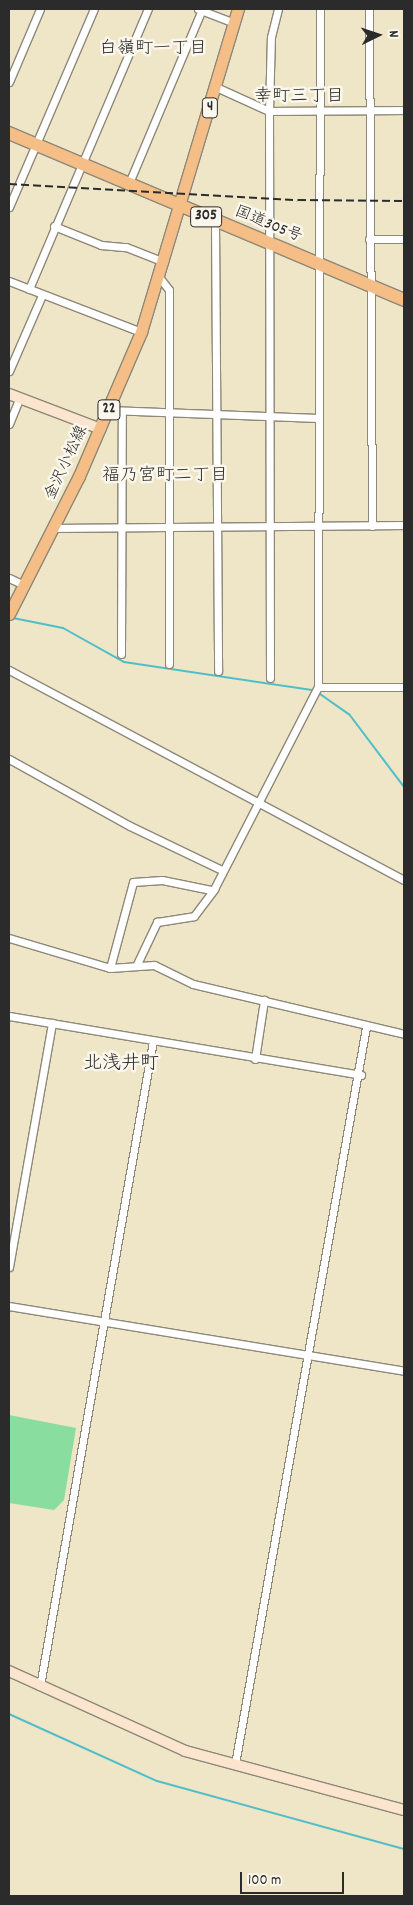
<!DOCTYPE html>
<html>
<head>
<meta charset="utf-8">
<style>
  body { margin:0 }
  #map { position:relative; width:413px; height:1905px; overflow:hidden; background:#efe5c7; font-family:Dekko,"Klee One",sans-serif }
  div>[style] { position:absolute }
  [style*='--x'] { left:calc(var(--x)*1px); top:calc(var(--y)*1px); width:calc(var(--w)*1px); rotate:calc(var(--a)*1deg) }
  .green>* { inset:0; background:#88dd9f }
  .stream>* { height:2px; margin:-1px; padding:0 1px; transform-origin:1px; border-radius:1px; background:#50bec7 }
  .roads { filter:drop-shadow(1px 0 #8d8879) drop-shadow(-1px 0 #8d8879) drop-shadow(0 1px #8d8879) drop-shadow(0 -1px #8d8879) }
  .street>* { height:7px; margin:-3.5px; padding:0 3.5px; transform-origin:3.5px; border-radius:3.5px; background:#fff }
  .secondary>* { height:10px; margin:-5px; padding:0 5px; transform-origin:5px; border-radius:5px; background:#fbe5cf }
  .primary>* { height:11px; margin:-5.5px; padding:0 5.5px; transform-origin:5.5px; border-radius:5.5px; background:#f6be87 }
  .highway>* { height:12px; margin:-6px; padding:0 6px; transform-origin:6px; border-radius:6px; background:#f6be87 }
  .rail>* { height:2px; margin-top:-1px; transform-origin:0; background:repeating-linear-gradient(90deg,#2b2b2b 0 8px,transparent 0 12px) }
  span { translate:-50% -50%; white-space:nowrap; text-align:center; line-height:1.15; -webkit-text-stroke:5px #fbf7ec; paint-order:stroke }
  .shield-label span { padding:1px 4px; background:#fbf7ec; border:1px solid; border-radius:4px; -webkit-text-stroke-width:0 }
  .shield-label { font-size:15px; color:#2b2b2b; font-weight:700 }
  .street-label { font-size:16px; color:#2b2b2b }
  .neighbourhood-label { font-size:18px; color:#2b2b2b }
  .quarter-label { font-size:19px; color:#2b2b2b }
  .frame { position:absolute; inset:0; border:10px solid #2b2b2b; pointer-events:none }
  .north { position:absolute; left:353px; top:10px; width:50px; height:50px; -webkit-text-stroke:4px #fbf7ec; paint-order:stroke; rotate:86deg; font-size:14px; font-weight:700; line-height:20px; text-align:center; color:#2b2b2b }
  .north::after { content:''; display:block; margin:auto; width:18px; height:22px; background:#2b2b2b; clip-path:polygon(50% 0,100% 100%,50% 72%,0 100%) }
  .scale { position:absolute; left:240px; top:1872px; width:104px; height:22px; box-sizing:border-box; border:2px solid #2b2b2b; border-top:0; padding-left:6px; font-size:15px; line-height:18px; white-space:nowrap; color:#2b2b2b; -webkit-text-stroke:4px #fbf7ec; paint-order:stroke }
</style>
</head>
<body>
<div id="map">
  <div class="green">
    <div style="clip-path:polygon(9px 1415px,76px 1428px,64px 1500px,54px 1510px,9px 1503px)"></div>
  </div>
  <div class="stream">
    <div style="--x:13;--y:618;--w:51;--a:11.3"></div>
    <div style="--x:63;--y:628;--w:70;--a:29.1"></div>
    <div style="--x:124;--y:662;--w:190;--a:8.5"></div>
    <div style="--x:320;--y:694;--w:35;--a:35"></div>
    <div style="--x:349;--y:714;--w:91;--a:53"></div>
    <div style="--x:9;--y:1714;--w:162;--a:24.4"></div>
    <div style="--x:157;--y:1781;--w:256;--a:15.4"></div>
  </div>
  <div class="roads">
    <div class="street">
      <div style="--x:198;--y:9;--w:39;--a:21"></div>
      <div style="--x:369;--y:9;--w:517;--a:89.67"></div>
      <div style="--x:9;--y:82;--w:79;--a:-67"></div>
      <div style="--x:216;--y:87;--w:58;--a:24.4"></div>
      <div style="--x:269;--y:111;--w:135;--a:-0.4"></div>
      <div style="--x:129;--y:183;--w:189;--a:-67.2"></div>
      <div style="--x:9;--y:207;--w:215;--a:-66.8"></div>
      <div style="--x:215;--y:222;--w:449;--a:89.6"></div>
      <div style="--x:54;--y:226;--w:51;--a:22"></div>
      <div style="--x:101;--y:245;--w:25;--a:5"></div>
      <div style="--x:126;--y:247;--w:41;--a:21.5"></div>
      <div style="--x:369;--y:239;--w:35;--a:0"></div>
      <div style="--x:159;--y:277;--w:16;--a:52"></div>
      <div style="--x:169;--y:290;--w:374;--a:90"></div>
      <div style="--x:9;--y:281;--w:142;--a:21.1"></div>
      <div style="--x:29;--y:289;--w:304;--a:-67"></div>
      <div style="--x:9;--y:371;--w:83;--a:-66.5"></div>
      <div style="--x:109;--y:410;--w:209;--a:2.2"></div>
      <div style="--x:9;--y:424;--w:29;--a:-68"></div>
      <div style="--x:54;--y:528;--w:350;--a:-0.5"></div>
      <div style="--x:9;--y:578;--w:17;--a:25"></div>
      <div style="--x:121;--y:654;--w:240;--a:-89.8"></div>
      <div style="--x:9;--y:670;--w:447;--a:28"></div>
      <div style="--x:270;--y:678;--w:567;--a:-90.1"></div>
      <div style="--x:269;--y:111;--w:74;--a:-88.5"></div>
      <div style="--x:271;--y:37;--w:29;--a:-76"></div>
      <div style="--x:318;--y:687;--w:86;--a:0"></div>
      <div style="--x:9;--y:759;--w:138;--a:29"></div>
      <div style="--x:130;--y:826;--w:102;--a:25.6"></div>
      <div style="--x:9;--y:938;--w:105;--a:16.5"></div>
      <div style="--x:110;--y:968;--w:44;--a:-3.9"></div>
      <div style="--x:154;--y:965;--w:43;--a:26"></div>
      <div style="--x:193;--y:984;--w:217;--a:13.3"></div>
      <div style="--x:137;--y:964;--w:47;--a:-64.5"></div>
      <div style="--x:157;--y:922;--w:37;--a:-9"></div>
      <div style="--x:194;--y:916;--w:34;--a:-53"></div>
      <div style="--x:214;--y:889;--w:227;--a:-62.8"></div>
      <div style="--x:318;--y:687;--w:678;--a:-89.83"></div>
      <div style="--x:110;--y:968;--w:89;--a:-75"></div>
      <div style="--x:133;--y:882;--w:29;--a:-4"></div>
      <div style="--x:162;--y:880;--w:50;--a:11.5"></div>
      <div style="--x:9;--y:1016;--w:357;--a:9.5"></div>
      <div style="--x:255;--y:1059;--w:60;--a:-81.3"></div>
      <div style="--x:9;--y:1267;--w:248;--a:-80"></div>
      <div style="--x:9;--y:1306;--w:400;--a:9.3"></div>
      <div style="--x:40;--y:1686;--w:655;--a:-80.06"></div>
      <div style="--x:235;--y:1764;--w:749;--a:-79.92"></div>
    </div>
    <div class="secondary">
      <div style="--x:9;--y:394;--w:98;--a:20.8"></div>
      <div style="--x:9;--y:1671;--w:193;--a:24.4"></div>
      <div style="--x:185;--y:1751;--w:227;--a:15.1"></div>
    </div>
    <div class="primary">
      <div style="--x:9;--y:614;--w:155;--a:-63.1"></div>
      <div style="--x:79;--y:476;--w:157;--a:-66.7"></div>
      <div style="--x:141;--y:332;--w:337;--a:-73.3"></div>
    </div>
    <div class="highway">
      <div style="--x:9;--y:133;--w:429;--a:22.9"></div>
    </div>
  </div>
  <div class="rail">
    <div style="--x:9;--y:184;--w:289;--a:3.2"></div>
    <div style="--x:298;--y:200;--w:106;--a:0.5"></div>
  </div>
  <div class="shield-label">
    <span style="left:210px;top:108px">4</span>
    <span style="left:206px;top:217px">305</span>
    <span style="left:109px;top:410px">22</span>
  </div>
  <div class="street-label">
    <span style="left:268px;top:225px;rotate:22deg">国道305号</span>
    <span style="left:67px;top:463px;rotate:-65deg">金沢小松線</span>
  </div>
  <div class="neighbourhood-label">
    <span style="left:153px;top:50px">白嶺町一丁目</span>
    <span style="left:299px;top:98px">幸町三丁目</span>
    <span style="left:165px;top:477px">福乃宮町二丁目</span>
  </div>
  <div class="quarter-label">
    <span style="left:121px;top:1065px">北浅井町</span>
  </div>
  <div class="frame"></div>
  <div class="north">N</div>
  <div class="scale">100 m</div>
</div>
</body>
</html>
